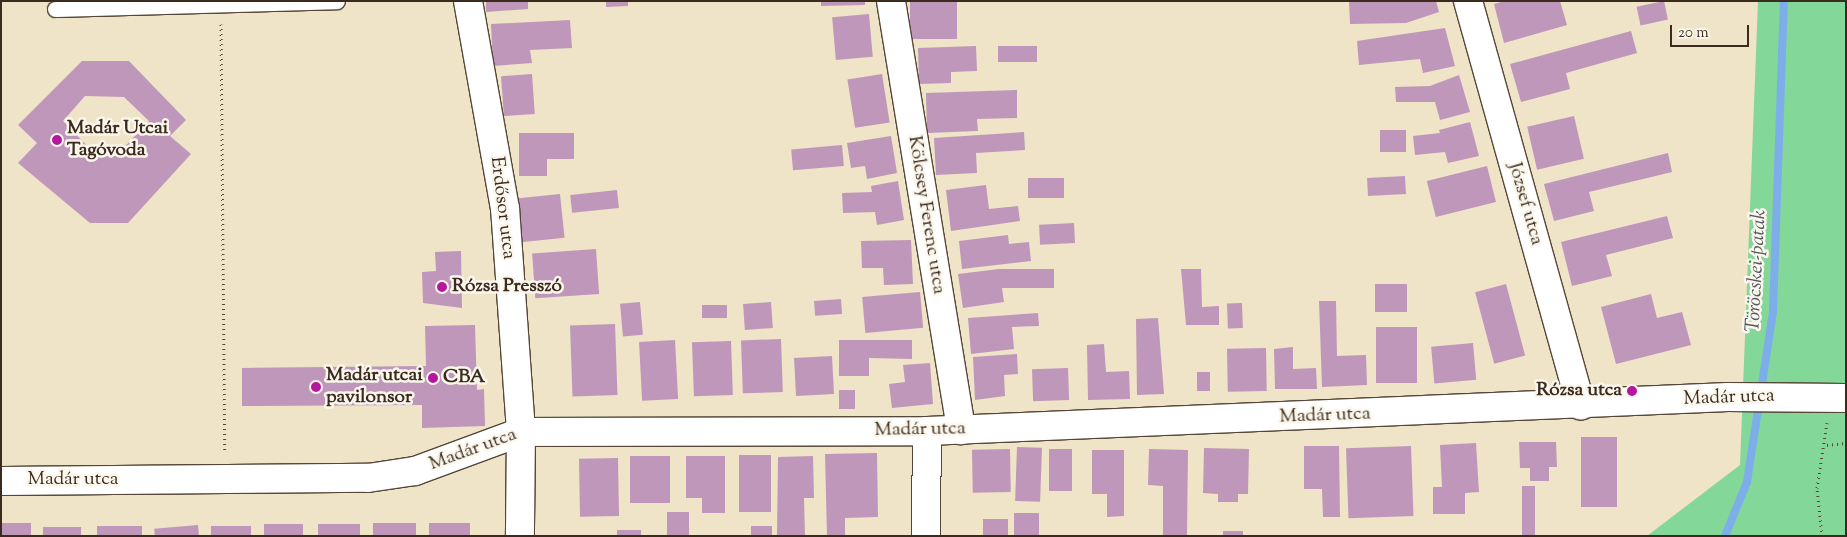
<!DOCTYPE html>
<html>
<head>
<meta charset="utf-8">
<style>
  body { margin:0 }
  #map { position:relative; width:1847px; height:537px; overflow:hidden; background:#efe4c7; font-family:"Sorts Mill Goudy",serif }
  div>[style] { position:absolute }
  [style*='--x'] { left:calc(var(--x)*1px); top:calc(var(--y)*1px); width:calc(var(--w)*1px); rotate:calc(var(--a)*1deg) }
  .green>* { inset:0; background:#83d799 }
  .stream>* { height:8px; margin:-4px; padding:0 4px; transform-origin:4px; border-radius:4px; background:#7eaee9 }
  .building>* { inset:0; background:#be97ba; transform-origin:0 0 }
  .path>* { height:3px; margin-top:-1.5px; transform-origin:0; background:repeating-linear-gradient(90deg,#564637 0 1px,transparent 0 5px) }
  .roads { filter:drop-shadow(1px 0 #564637) drop-shadow(-1px 0 #564637) drop-shadow(0 1px #564637) drop-shadow(0 -1px #564637) }
  .lane>* { height:15px; margin:-7.5px; padding:0 7.5px; transform-origin:7.5px; border-radius:7.5px; background:#fff }
  .street>* { height:28px; margin:-14px; padding:0 14px; transform-origin:14px; border-radius:14px; background:#fff }
  .dots>* { width:14px; height:14px; translate:-50% -50%; box-sizing:border-box; border:2px solid #fbf7ec; border-radius:50% }
  span { translate:-50% -50%; white-space:nowrap; text-align:center; line-height:1.15; -webkit-text-stroke:5px #fbf7ec; paint-order:stroke }
  .poi-label { font-size:19px; color:#3b2a1e; font-weight:700 }
  .left { translate:0 -50%; text-align:left }
  .right { translate:-100% -50%; text-align:right }
  .street-label { font-size:19px; color:#3b2a1e }
  .water-label { font-size:20px; color:#525865; font-style:italic }
  .frame { position:absolute; inset:0; border:2px solid #3b2a1e; pointer-events:none }
  .scale { position:absolute; left:1670px; top:25px; width:79px; height:22px; box-sizing:border-box; border:2px solid #3b2a1e; border-top:0; padding-left:6px; font-size:15px; line-height:18px; white-space:nowrap; color:#3b2a1e; -webkit-text-stroke:4px #fbf7ec; paint-order:stroke }
</style>
</head>
<body>
<div id="map">
  <div class="green">
    <div style="clip-path:polygon(1758px 1px,1846px 1px,1846px 536px,1647px 536px,1740px 465px)"></div>
  </div>
  <div class="stream">
    <div style="--x:1725;--y:536;--w:58;--a:-67.8"></div>
    <div style="--x:1747;--y:482;--w:172;--a:-81.3"></div>
    <div style="--x:1773;--y:312;--w:311;--a:-88"></div>
  </div>
  <div class="building">
    <div style="clip-path:polygon(486px 1px,528px 1px,528px 9px,486px 12px)"></div>
    <div style="clip-path:polygon(606px 1px,628px 1px,628px 6px,606px 7px)"></div>
    <div style="clip-path:polygon(821px 1px,865px 1px,865px 5px,821px 6px)"></div>
    <div style="left:910px;top:1px;width:47px;height:38px"></div>
    <div style="clip-path:polygon(1349px 1px,1436px 1px,1439px 12px,1406px 23px,1350px 24px)"></div>
    <div style="clip-path:polygon(1505px 1px,1560px 1px,1567px 25px,1504px 43px,1494px 4px)"></div>
    <div style="left:1664px;top:1px;width:19px;height:28px;rotate:78deg"></div>
    <div style="left:869px;top:14px;width:43px;height:37px;rotate:85deg"></div>
    <div style="clip-path:polygon(570px 20px,572px 48px,530px 50px,532px 63px,493px 66px,491px 24px)"></div>
    <div style="clip-path:polygon(1445px 28px,1455px 66px,1423px 73px,1420px 59px,1359px 65px,1357px 41px)"></div>
    <div style="clip-path:polygon(1631px 31px,1637px 53px,1566px 73px,1570px 89px,1521px 102px,1510px 64px)"></div>
    <div style="clip-path:polygon(976px 46px,977px 71px,951px 72px,951px 83px,919px 84px,918px 48px)"></div>
    <div style="left:1037px;top:46px;width:16px;height:39px;rotate:90deg"></div>
    <div style="clip-path:polygon(evenodd,82px 61px,129px 61px,186px 120px,170px 136px,191px 154px,128px 223px,90px 223px,18px 163px,37px 143px,18px 125px,82px 61px,85px 96px,124px 97px,149px 121px,116px 156px,97px 156px,63px 121px,85px 96px)"></div>
    <div style="left:532px;top:74px;width:40px;height:31px;rotate:86deg"></div>
    <div style="left:882px;top:74px;width:49px;height:35px;rotate:81deg"></div>
    <div style="clip-path:polygon(1459px 75px,1470px 112px,1440px 120px,1435px 102px,1396px 102px,1395px 87px,1430px 86px)"></div>
    <div style="clip-path:polygon(1017px 90px,1017px 118px,977px 119px,978px 131px,927px 133px,926px 93px)"></div>
    <div style="left:1574px;top:116px;width:44px;height:48px;rotate:77deg"></div>
    <div style="clip-path:polygon(1470px 122px,1479px 156px,1448px 163px,1445px 152px,1415px 155px,1413px 136px,1440px 133px,1439px 130px)"></div>
    <div style="left:1406px;top:130px;width:22px;height:26px;rotate:90deg"></div>
    <div style="clip-path:polygon(1024px 132px,1025px 150px,976px 153px,977px 173px,936px 175px,934px 138px)"></div>
    <div style="clip-path:polygon(519px 133px,574px 133px,574px 159px,547px 159px,547px 176px,519px 176px)"></div>
    <div style="clip-path:polygon(891px 136px,897px 173px,867px 179px,865px 166px,851px 168px,847px 143px)"></div>
    <div style="left:842px;top:145px;width:21px;height:51px;rotate:85deg"></div>
    <div style="clip-path:polygon(1668px 153px,1672px 172px,1589px 192px,1594px 211px,1554px 221px,1544px 184px)"></div>
    <div style="left:1487px;top:166px;width:37px;height:62px;rotate:76deg"></div>
    <div style="left:1405px;top:176px;width:18px;height:38px;rotate:87deg"></div>
    <div style="left:1064px;top:178px;width:20px;height:36px;rotate:90deg"></div>
    <div style="clip-path:polygon(898px 181px,904px 220px,877px 225px,875px 212px,843px 213px,842px 193px,872px 192px,871px 186px)"></div>
    <div style="clip-path:polygon(986px 185px,989px 209px,1018px 206px,1020px 221px,951px 231px,946px 190px)"></div>
    <div style="left:617px;top:190px;width:18px;height:47px;rotate:84deg"></div>
    <div style="left:560px;top:194px;width:44px;height:44px;rotate:84deg"></div>
    <div style="clip-path:polygon(1667px 216px,1673px 238px,1606px 255px,1612px 276px,1572px 286px,1561px 242px)"></div>
    <div style="left:1074px;top:223px;width:20px;height:35px;rotate:87deg"></div>
    <div style="clip-path:polygon(1008px 235px,1009px 244px,1029px 242px,1031px 261px,962px 269px,959px 241px)"></div>
    <div style="clip-path:polygon(911px 240px,913px 284px,884px 285px,883px 268px,862px 268px,861px 241px)"></div>
    <div style="left:596px;top:249px;width:45px;height:64px;rotate:86deg"></div>
    <div style="clip-path:polygon(461px 251px,462px 308px,423px 303px,422px 272px,436px 271px,435px 252px)"></div>
    <div style="clip-path:polygon(999px 269px,1054px 269px,1054px 288px,1002px 288px,1004px 302px,963px 308px,958px 274px)"></div>
    <div style="clip-path:polygon(1181px 269px,1201px 269px,1202px 307px,1219px 306px,1219px 325px,1186px 325px)"></div>
    <div style="left:1375px;top:284px;width:32px;height:28px"></div>
    <div style="left:1506px;top:284px;width:74px;height:32px;rotate:75deg"></div>
    <div style="left:920px;top:292px;width:36px;height:58px;rotate:85deg"></div>
    <div style="clip-path:polygon(1651px 294px,1657px 318px,1682px 312px,1691px 345px,1616px 364px,1601px 307px)"></div>
    <div style="left:841px;top:299px;width:15px;height:27px;rotate:86deg"></div>
    <div style="clip-path:polygon(1319px 301px,1336px 301px,1337px 356px,1366px 355px,1367px 385px,1322px 387px)"></div>
    <div style="left:640px;top:302px;width:33px;height:20px;rotate:85deg"></div>
    <div style="left:771px;top:302px;width:26px;height:28px;rotate:86deg"></div>
    <div style="left:1242px;top:303px;width:25px;height:15px;rotate:88deg"></div>
    <div style="left:702px;top:305px;width:25px;height:13px"></div>
    <div style="clip-path:polygon(1038px 313px,1039px 326px,1012px 327px,1014px 349px,971px 354px,968px 318px)"></div>
    <div style="clip-path:polygon(1158px 318px,1164px 394px,1137px 395px,1136px 319px)"></div>
    <div style="left:615px;top:324px;width:71px;height:45px;rotate:88deg"></div>
    <div style="clip-path:polygon(475px 325px,477px 390px,484px 389px,485px 426px,422px 428px,422px 405px,242px 406px,242px 368px,426px 366px,425px 326px)"></div>
    <div style="left:1376px;top:327px;width:41px;height:56px"></div>
    <div style="left:781px;top:339px;width:53px;height:40px;rotate:88deg"></div>
    <div style="left:675px;top:340px;width:59px;height:36px;rotate:87deg"></div>
    <div style="clip-path:polygon(839px 340px,912px 340px,912px 359px,869px 358px,869px 376px,839px 376px)"></div>
    <div style="left:731px;top:341px;width:54px;height:39px;rotate:88deg"></div>
    <div style="left:1473px;top:343px;width:37px;height:42px;rotate:85deg"></div>
    <div style="clip-path:polygon(1104px 344px,1106px 372px,1129px 371px,1130px 399px,1088px 400px,1087px 345px)"></div>
    <div style="clip-path:polygon(1293px 347px,1293px 369px,1316px 368px,1317px 389px,1275px 389px,1274px 349px)"></div>
    <div style="left:1266px;top:348px;width:43px;height:39px;rotate:89deg"></div>
    <div style="clip-path:polygon(1017px 354px,1018px 374px,1004px 375px,1005px 396px,975px 400px,973px 357px)"></div>
    <div style="left:832px;top:356px;width:38px;height:38px;rotate:87deg"></div>
    <div style="clip-path:polygon(930px 363px,933px 404px,892px 408px,889px 384px,905px 382px,903px 365px)"></div>
    <div style="left:1068px;top:368px;width:32px;height:36px;rotate:88deg"></div>
    <div style="left:1197px;top:372px;width:13px;height:19px"></div>
    <div style="left:839px;top:390px;width:16px;height:19px"></div>
    <div style="left:1617px;top:437px;width:70px;height:36px;rotate:90deg"></div>
    <div style="clip-path:polygon(1519px 442px,1556px 442px,1557px 467px,1549px 467px,1549px 481px,1530px 481px,1530px 468px,1520px 468px)"></div>
    <div style="clip-path:polygon(1476px 443px,1479px 492px,1465px 493px,1465px 514px,1433px 514px,1433px 487px,1442px 487px,1440px 445px)"></div>
    <div style="clip-path:polygon(1304px 446px,1339px 446px,1340px 517px,1323px 517px,1322px 489px,1304px 489px)"></div>
    <div style="left:1411px;top:446px;width:70px;height:65px;rotate:88deg"></div>
    <div style="left:1017px;top:447px;width:25px;height:54px;rotate:2deg"></div>
    <div style="clip-path:polygon(1204px 448px,1249px 449px,1248px 494px,1238px 494px,1238px 502px,1218px 502px,1218px 494px,1203px 493px)"></div>
    <div style="left:1010px;top:449px;width:43px;height:38px;rotate:89deg"></div>
    <div style="left:1049px;top:449px;width:23px;height:42px"></div>
    <div style="clip-path:polygon(1149px 449px,1188px 450px,1187px 536px,1163px 536px,1163px 486px,1148px 485px)"></div>
    <div style="clip-path:polygon(1092px 450px,1124px 450px,1124px 516px,1107px 517px,1107px 494px,1092px 494px)"></div>
    <div style="clip-path:polygon(877px 453px,878px 517px,845px 518px,845px 536px,827px 536px,825px 454px)"></div>
    <div style="left:739px;top:455px;width:32px;height:57px"></div>
    <div style="left:630px;top:456px;width:40px;height:47px"></div>
    <div style="clip-path:polygon(686px 456px,725px 456px,725px 513px,702px 513px,702px 498px,686px 498px)"></div>
    <div style="clip-path:polygon(813px 456px,814px 498px,804px 498px,805px 536px,777px 536px,778px 457px)"></div>
    <div style="left:618px;top:458px;width:58px;height:39px;rotate:89deg"></div>
    <div style="left:1522px;top:486px;width:13px;height:50px"></div>
    <div style="left:667px;top:512px;width:22px;height:24px"></div>
    <div style="left:1014px;top:513px;width:25px;height:23px"></div>
    <div style="left:983px;top:519px;width:25px;height:17px"></div>
    <div style="left:1px;top:523px;width:30px;height:13px"></div>
    <div style="left:373px;top:523px;width:43px;height:13px"></div>
    <div style="left:429px;top:523px;width:41px;height:13px"></div>
    <div style="left:303px;top:524px;width:12px;height:39px;rotate:90deg"></div>
    <div style="left:360px;top:524px;width:12px;height:42px;rotate:90deg"></div>
    <div style="left:198px;top:525px;width:11px;height:44px;rotate:85deg"></div>
    <div style="left:142px;top:526px;width:10px;height:45px;rotate:90deg"></div>
    <div style="left:211px;top:526px;width:40px;height:10px"></div>
    <div style="left:751px;top:526px;width:21px;height:10px"></div>
    <div style="left:81px;top:527px;width:9px;height:38px;rotate:90deg"></div>
    <div style="left:617px;top:530px;width:24px;height:6px"></div>
    <div style="left:1223px;top:531px;width:20px;height:5px"></div>
  </div>
  <div class="path">
    <div style="--x:221;--y:24;--w:429;--a:89.5"></div>
    <div style="--x:1827;--y:445;--w:19;--a:-6"></div>
    <div style="--x:1822;--y:536;--w:48;--a:-95.9"></div>
    <div style="--x:1817;--y:488;--w:66;--a:-81.3"></div>
  </div>
  <div class="roads">
    <div class="lane">
      <div style="--x:55;--y:9;--w:282;--a:-1.6"></div>
    </div>
    <div class="street">
      <div style="--x:468;--y:1;--w:210;--a:79.9"></div>
      <div style="--x:505;--y:208;--w:225;--a:85.9"></div>
      <div style="--x:521;--y:432;--w:104;--a:90.6"></div>
      <div style="--x:891;--y:1;--w:435;--a:80.7"></div>
      <div style="--x:1468;--y:1;--w:420;--a:74.4"></div>
      <div style="--x:1;--y:481;--w:367;--a:-0.5"></div>
      <div style="--x:368;--y:478;--w:48;--a:-8.5"></div>
      <div style="--x:415;--y:471;--w:113;--a:-20.2"></div>
      <div style="--x:521;--y:432;--w:406;--a:-0.1"></div>
      <div style="--x:927;--y:431;--w:802;--a:-2.43"></div>
      <div style="--x:1728;--y:397;--w:118;--a:0.5"></div>
      <div style="--x:926;--y:536;--w:105;--a:-89.5"></div>
    </div>
  </div>
  <div class="dots">
    <div style="left:57px;top:140px;background:#b5179e"></div>
    <div style="left:442px;top:287px;background:#b5179e"></div>
    <div style="left:433px;top:378px;background:#b5179e"></div>
    <div style="left:316px;top:387px;background:#b5179e"></div>
    <div style="left:1632px;top:391px;background:#b5179e"></div>
  </div>
  <div class="poi-label">
    <span class="left" style="left:67px;top:140px">Madár Utcai<br>Tagóvoda</span>
    <span class="left" style="left:452px;top:287px">Rózsa Presszó</span>
    <span class="left" style="left:326px;top:387px">Madár utcai<br>pavilonsor</span>
    <span class="left" style="left:443px;top:378px">CBA</span>
    <span class="right" style="left:1622px;top:391px">Rózsa utca</span>
  </div>
  <div class="street-label">
    <span style="left:1525px;top:204px;rotate:74deg">József utca</span>
    <span style="left:502px;top:208px;rotate:83deg">Erdősor utca</span>
    <span style="left:926px;top:215px;rotate:81deg">Kölcsey Ferenc utca</span>
    <span style="left:1729px;top:398px;rotate:-2deg">Madár utca</span>
    <span style="left:1325px;top:416px;rotate:-2deg">Madár utca</span>
    <span style="left:920px;top:430px;rotate:-1deg">Madár utca</span>
    <span style="left:473px;top:450px;rotate:-20deg">Madár utca</span>
    <span style="left:73px;top:480px">Madár utca</span>
  </div>
  <div class="water-label">
    <span style="left:1757px;top:271px;rotate:-87deg">Töröcskei-patak</span>
  </div>
  <div class="frame"></div>
  <div class="scale">20 m</div>
</div>
</body>
</html>
